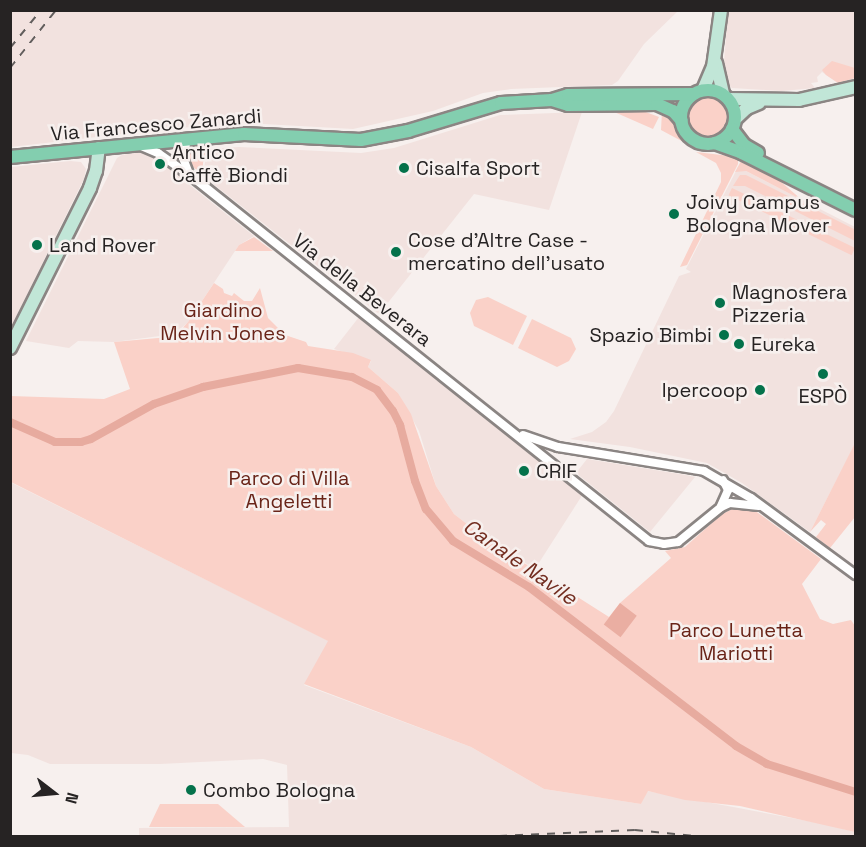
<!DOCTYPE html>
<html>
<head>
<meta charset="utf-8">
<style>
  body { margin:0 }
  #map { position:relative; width:866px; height:847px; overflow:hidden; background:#f7f0ee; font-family:"Space Grotesk",sans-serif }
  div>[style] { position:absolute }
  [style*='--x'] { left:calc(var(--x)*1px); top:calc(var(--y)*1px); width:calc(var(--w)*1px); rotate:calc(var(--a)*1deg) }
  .built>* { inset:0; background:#f2e2df }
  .green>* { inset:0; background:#fad1c8; transform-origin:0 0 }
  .round { border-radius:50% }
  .forest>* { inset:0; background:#eaaea2; transform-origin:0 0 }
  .canal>* { height:8px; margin:-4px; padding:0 4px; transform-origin:4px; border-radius:4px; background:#e7ab9f }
  .roads { filter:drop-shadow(2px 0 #8b8583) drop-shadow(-2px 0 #8b8583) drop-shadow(0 2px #8b8583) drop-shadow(0 -2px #8b8583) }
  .street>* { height:8px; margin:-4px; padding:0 4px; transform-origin:4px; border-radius:4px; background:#fff }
  .secondary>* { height:12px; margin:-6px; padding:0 6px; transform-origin:6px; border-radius:6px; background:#c1e6d7 }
  .primary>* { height:12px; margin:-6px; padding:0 6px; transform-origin:6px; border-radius:6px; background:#83ceaf }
  .primary>.ring { margin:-6px; padding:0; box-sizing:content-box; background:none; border:12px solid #83ceaf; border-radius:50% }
  .rail>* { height:2px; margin-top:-1px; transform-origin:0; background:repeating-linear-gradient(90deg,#615d5c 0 8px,transparent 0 16px) }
  .dots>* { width:16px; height:16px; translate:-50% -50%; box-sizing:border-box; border:3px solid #f7f0ee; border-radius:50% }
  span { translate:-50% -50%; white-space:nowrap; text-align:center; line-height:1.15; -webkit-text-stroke:5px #f7f0ee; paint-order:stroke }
  .street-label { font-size:20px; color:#262323 }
  .poi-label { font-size:20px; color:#262323 }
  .left { translate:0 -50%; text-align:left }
  .right { translate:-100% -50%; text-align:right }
  .park-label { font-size:20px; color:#692418 }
  .water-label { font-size:21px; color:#732d20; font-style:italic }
  .frame { position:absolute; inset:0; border:12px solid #262323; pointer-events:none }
  .north { position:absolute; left:24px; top:763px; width:60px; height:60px; -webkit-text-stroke:4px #f7f0ee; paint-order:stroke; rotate:106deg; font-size:16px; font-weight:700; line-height:24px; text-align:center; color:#262323 }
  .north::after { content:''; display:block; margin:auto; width:21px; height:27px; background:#262323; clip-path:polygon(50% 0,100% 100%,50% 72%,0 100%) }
</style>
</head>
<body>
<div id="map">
  <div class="built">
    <div style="clip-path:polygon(10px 11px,11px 10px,678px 11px,644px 44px,618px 81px,612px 85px,511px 89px,483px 93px,433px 111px,353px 129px,246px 123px,165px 129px,157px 128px,157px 130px,11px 147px)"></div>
    <div style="clip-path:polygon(728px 11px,855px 11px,855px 78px,838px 83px,822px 72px,817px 77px,818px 82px,811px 83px,815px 88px,782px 91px,732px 88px,726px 83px,723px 75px)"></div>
    <div style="clip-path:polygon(582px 112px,549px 210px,474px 194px,379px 314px,203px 176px,207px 149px,239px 147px,361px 153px,394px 148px,500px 115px)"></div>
    <div style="clip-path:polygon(141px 152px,152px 155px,254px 236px,239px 245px,188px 322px,175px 334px,114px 342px,78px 341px,69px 348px,26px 341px,117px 158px,122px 155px)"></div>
    <div style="clip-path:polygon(70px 161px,81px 162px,86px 169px,84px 179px,11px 327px,11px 167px)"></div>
    <div style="clip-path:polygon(738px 167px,855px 227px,855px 444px,810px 532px,742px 483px,707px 463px,630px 447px,570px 439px,592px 432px,606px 422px,614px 411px,679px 276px,691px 272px,686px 269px)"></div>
    <div style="clip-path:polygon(359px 317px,583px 494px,535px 569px,485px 538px,454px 514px,436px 486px,419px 431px,398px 393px,368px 367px,371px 361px,334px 349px)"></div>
    <div style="clip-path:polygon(587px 459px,686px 475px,695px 477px,650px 532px,576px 473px)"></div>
    <div style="clip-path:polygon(10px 482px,329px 641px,304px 685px,471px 747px,544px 789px,641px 804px,647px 791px,824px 824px,855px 832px,855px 836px,139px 836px,139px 828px,289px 827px,287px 765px,263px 759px,160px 764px,50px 764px,28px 755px,11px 753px)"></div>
  </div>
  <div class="green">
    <div style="clip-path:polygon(832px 61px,855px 68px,855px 78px,838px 83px,826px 75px,822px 70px)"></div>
    <div class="round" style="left:688px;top:97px;width:40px;height:40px"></div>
    <div style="clip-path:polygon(612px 111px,643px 111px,659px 117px,653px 129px)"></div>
    <div style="clip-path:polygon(662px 111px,673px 119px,680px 135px,689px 145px,661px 130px)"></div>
    <div style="clip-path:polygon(207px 149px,203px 163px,203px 176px,191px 165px,189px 154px)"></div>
    <div style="clip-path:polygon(696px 152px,730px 156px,738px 160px,738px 164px,687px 265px,680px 267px,721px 182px,721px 173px,716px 163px)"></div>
    <div style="clip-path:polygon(741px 161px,780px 181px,802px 200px,746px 171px,735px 172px)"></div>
    <div style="clip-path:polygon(740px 175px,746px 175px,854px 229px,855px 241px,745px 186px,733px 186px)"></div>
    <div style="left:732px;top:188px;width:137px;height:8px;rotate:26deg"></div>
    <div style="clip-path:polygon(254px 237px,273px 251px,235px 251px,239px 245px)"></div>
    <div style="clip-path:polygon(214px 283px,223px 289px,224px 293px,232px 296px,234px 293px,244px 301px,252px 301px,260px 288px,268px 318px,285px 335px,306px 342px,308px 346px,353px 353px,371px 360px,368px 367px,398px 393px,411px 414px,436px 486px,454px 514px,485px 538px,609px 617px,620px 603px,671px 558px,665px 551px,685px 547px,722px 514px,735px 508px,754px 510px,821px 559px,802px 584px,820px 619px,833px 624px,851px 620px,855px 626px,855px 832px,740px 806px,685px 800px,648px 791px,641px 804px,544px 789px,471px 747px,304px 684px,328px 641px,11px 482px,10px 396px,104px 399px,130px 389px,114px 342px,169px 337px,178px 333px,188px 322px)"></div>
    <div style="clip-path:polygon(488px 297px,527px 316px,513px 345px,474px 326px,470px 313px,476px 300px)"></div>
    <div style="clip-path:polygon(532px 319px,571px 338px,576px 349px,569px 361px,557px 367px,518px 348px)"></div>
    <div style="clip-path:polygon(855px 443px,855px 517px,830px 548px,816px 537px,826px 524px,821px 520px,810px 532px)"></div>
    <div style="clip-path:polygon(160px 804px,218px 804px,245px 827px,149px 827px)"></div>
  </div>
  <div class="forest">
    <div style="left:620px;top:603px;width:21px;height:27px;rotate:37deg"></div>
  </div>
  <div class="canal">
    <div style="--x:10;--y:422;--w:49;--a:24"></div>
    <div style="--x:55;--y:442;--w:26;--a:0"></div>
    <div style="--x:81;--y:442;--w:10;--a:-17"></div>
    <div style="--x:91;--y:439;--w:72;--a:-29.1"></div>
    <div style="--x:154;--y:404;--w:52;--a:-19.1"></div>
    <div style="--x:203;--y:387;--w:97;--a:-11.3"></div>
    <div style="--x:298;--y:368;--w:55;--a:9.5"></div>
    <div style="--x:352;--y:377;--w:28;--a:27"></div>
    <div style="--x:377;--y:390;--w:26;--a:53"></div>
    <div style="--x:393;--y:411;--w:16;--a:63"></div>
    <div style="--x:400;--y:425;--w:58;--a:75"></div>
    <div style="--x:415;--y:481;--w:30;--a:69"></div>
    <div style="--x:426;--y:509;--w:42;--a:49.8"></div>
    <div style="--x:453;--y:541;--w:89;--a:31.2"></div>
    <div style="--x:529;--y:587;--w:261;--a:37.5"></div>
    <div style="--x:736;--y:746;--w:36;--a:30"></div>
    <div style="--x:767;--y:764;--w:93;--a:17.5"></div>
  </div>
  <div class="roads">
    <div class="street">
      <div style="--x:187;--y:139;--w:19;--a:102"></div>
      <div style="--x:183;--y:158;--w:17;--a:69"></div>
      <div style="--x:139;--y:145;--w:21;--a:23"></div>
      <div style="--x:158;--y:153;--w:39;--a:35"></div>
      <div style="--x:190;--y:175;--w:587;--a:38.57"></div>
      <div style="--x:649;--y:541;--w:15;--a:11"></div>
      <div style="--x:664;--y:544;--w:14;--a:-8"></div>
      <div style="--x:678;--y:542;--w:55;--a:-39.1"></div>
      <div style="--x:721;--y:507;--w:10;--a:-24"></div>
      <div style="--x:730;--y:503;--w:29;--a:6"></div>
      <div style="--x:523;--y:435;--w:37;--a:19"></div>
      <div style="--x:558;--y:447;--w:148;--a:9.3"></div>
      <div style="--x:704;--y:471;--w:54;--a:29.9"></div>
      <div style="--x:751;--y:498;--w:130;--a:36.3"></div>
      <div style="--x:721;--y:506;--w:17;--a:-66"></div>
      <div style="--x:728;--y:490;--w:11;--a:-117"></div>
    </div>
    <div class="secondary">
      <div style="--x:716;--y:63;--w:32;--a:77"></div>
      <div style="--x:703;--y:90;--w:25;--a:-67"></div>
      <div style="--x:713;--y:67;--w:58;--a:-82"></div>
      <div style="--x:729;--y:99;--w:70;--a:0.8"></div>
      <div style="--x:799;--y:100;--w:58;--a:-12.8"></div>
      <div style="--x:735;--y:119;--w:16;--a:-43"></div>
      <div style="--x:747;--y:108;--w:13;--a:-23"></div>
      <div style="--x:10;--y:348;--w:179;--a:-63.4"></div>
      <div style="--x:90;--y:188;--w:18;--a:-71"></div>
      <div style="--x:96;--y:171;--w:23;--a:-83"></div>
    </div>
    <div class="primary">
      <div class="ring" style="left:681px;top:90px;width:42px;height:42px"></div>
      <div style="--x:552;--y:100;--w:17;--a:17"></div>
      <div style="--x:568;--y:105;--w:89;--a:-0.6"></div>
      <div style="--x:657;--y:104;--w:17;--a:24"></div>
      <div style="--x:673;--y:111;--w:13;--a:48"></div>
      <div style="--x:732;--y:129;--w:20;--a:53"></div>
      <div style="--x:744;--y:145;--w:16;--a:30"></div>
      <div style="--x:715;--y:143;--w:29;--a:20"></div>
      <div style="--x:742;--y:153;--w:127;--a:26.6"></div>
      <div style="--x:10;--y:157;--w:235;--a:-5.6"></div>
      <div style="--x:244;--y:134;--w:117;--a:2.9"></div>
      <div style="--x:361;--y:140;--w:48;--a:-10.8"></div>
      <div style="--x:408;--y:131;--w:97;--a:-16.8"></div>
      <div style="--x:501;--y:103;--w:51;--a:-3.4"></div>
      <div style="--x:552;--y:100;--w:17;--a:-17"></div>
      <div style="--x:568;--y:95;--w:126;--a:-0.5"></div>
    </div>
  </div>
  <div class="rail">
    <div style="--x:10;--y:48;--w:49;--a:-50.8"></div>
    <div style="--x:10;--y:68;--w:74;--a:-51.6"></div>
    <div style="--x:499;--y:836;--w:136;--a:-2.5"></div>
    <div style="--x:635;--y:830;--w:60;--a:5.7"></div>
  </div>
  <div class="dots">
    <div style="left:160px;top:164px;background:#04724b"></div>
    <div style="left:404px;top:168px;background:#04724b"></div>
    <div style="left:674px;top:214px;background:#04724b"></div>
    <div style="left:37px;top:245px;background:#04724b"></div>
    <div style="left:396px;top:252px;background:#04724b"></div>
    <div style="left:720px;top:303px;background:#04724b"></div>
    <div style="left:724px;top:335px;background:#04724b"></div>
    <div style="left:739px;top:344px;background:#04724b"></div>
    <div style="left:823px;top:374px;background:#04724b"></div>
    <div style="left:760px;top:390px;background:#04724b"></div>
    <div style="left:524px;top:471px;background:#04724b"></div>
    <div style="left:191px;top:790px;background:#04724b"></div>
  </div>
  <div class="street-label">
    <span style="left:156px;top:125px;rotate:-5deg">Via Francesco Zanardi</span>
    <span style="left:362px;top:290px;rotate:38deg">Via della Beverara</span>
  </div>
  <div class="poi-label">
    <span class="left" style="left:172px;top:164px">Antico<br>Caffè Biondi</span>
    <span class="left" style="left:416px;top:168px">Cisalfa Sport</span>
    <span class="left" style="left:686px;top:214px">Joivy Campus<br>Bologna Mover</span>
    <span class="left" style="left:408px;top:252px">Cose d'Altre Case -<br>mercatino dell'usato</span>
    <span class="left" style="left:49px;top:245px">Land Rover</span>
    <span class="left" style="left:732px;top:304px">Magnosfera<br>Pizzeria</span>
    <span class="right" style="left:712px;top:335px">Spazio Bimbi</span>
    <span class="left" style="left:751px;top:344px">Eureka</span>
    <span class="right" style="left:748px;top:390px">Ipercoop</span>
    <span style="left:823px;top:396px">ESPÒ</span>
    <span class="left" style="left:536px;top:471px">CRIF</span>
    <span class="left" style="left:203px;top:790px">Combo Bologna</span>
  </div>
  <div class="park-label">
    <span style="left:223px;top:322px">Giardino<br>Melvin Jones</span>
    <span style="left:289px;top:490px">Parco di Villa<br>Angeletti</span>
    <span style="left:736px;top:642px">Parco Lunetta<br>Mariotti</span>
  </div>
  <div class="water-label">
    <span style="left:520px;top:562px;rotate:35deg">Canale Navile</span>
  </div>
  <div class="frame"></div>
  <div class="north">N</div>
</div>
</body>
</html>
